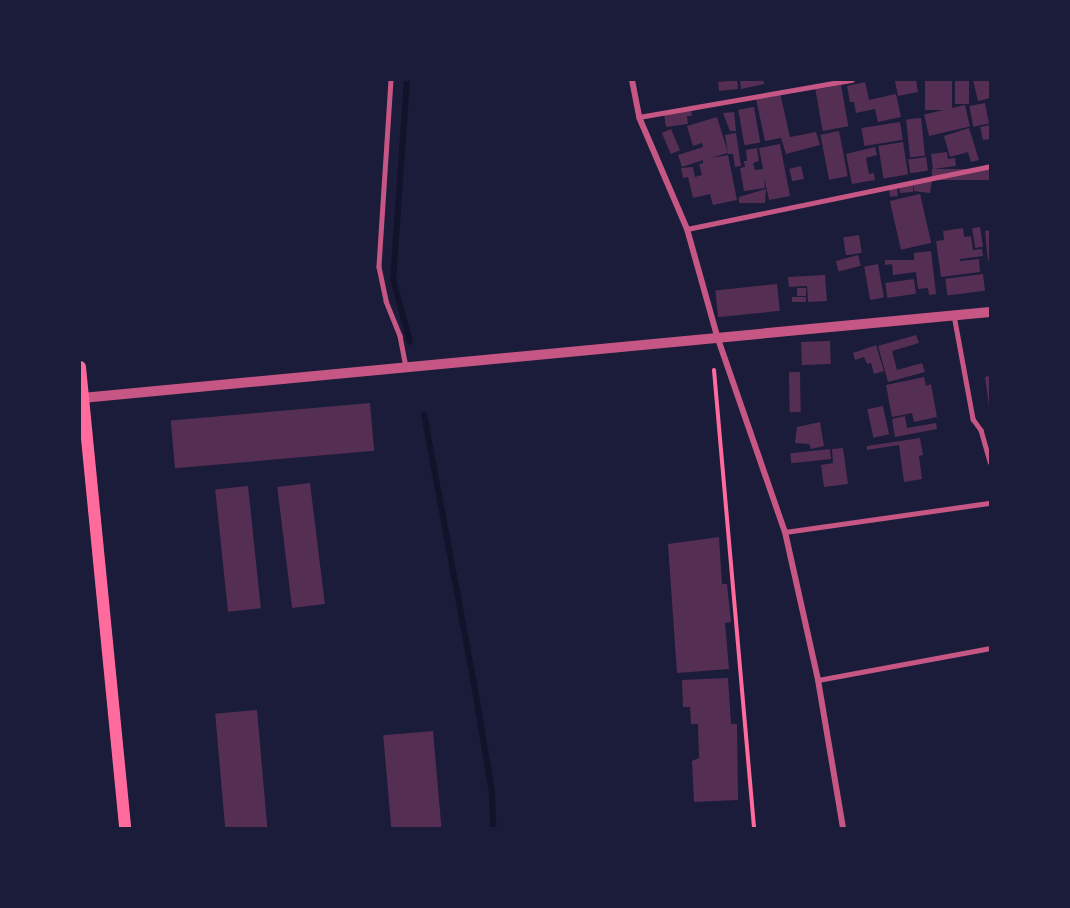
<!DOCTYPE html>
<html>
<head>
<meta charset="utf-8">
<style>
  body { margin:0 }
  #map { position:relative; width:1070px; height:908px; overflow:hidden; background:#1b1b3a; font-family:"Open Sans",sans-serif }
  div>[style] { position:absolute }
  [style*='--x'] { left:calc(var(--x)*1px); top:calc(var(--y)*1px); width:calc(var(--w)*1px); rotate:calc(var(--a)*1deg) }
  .stream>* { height:6px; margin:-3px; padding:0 3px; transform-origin:3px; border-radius:3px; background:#12122b }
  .building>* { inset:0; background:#542f53; transform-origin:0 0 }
  .path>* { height:4px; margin:-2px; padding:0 2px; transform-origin:2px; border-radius:2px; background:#ff6b9d }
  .service>* { height:4.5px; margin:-2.25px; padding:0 2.25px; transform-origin:2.25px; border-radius:2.25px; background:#c65784 }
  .minor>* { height:6px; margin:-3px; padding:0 3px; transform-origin:3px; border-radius:3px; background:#c65784 }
  .tertiary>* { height:10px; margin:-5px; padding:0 5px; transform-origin:5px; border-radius:5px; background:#c65784 }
  .secondary>* { height:12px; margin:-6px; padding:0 6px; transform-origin:6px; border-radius:6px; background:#ff6b9d }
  span { translate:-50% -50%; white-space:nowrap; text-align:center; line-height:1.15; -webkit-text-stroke:4.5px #1b1b3a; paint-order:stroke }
  .frame { position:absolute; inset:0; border:81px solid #1b1b3a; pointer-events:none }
</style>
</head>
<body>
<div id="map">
  <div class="stream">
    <div style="--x:407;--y:80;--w:199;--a:94"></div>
    <div style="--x:393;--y:279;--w:65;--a:74.9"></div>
    <div style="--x:424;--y:414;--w:275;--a:79.5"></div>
    <div style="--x:474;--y:684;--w:110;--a:80.6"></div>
    <div style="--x:492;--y:793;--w:35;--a:88"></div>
  </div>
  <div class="building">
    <div style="left:737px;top:80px;width:9px;height:19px;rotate:84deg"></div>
    <div style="clip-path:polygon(740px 80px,763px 80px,764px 84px,741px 89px)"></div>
    <div style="clip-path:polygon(916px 80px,918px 92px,898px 96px,895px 81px)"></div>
    <div style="left:925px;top:80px;width:27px;height:30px"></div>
    <div style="left:955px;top:80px;width:14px;height:24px"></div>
    <div style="clip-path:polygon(973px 80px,990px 80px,990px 98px,978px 101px)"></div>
    <div style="clip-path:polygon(865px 82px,869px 100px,896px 94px,901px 117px,878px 122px,875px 109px,856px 113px,854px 102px,850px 102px,847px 86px)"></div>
    <div style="left:841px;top:85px;width:42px;height:26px;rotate:80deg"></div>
    <div style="clip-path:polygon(780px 93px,790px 137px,816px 132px,820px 145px,786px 154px,781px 138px,765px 141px,756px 99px)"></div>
    <div style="left:985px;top:103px;width:21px;height:16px;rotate:79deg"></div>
    <div style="left:965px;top:105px;width:22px;height:42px;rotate:77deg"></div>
    <div style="left:754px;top:107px;width:36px;height:16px;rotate:80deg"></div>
    <div style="clip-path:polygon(691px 110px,692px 116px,687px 116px,688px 124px,666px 127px,664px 114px)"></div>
    <div style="clip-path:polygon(734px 112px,736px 131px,730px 131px,723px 113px)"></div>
    <div style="clip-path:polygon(717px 117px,728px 153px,710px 158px,728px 155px,737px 200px,713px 205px,710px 194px,693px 198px,688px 177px,683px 178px,681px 168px,693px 167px,695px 177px,702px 175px,699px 164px,703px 163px,703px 160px,682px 167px,678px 155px,703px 147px,702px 143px,693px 146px,687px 126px)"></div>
    <div style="left:921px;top:118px;width:38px;height:15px;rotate:84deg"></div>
    <div style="left:900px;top:122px;width:18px;height:39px;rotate:81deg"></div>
    <div style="clip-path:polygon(990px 125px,990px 139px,983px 140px,980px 127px)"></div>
    <div style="clip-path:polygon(969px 128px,979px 160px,971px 162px,968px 152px,950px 157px,944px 136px)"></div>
    <div style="left:671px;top:129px;width:23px;height:10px;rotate:67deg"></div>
    <div style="left:839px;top:131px;width:46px;height:19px;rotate:79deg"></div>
    <div style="clip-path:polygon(736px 133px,741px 166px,735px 167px,733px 154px,728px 154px,725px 135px)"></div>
    <div style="left:903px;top:142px;width:33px;height:25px;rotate:81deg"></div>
    <div style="clip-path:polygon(780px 144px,790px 196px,769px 200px,764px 177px,765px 188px,744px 191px,740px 168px,745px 167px,744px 161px,747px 161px,746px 150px,757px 148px,759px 161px,753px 163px,755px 170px,763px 169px,759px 148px)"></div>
    <div style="clip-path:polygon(875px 147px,877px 155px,866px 158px,869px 174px,874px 173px,875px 180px,852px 184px,846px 154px)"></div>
    <div style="clip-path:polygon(947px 152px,948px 159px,955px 158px,956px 166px,933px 169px,931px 154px)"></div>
    <div style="left:926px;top:157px;width:14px;height:18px;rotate:82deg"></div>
    <div style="left:801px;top:166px;width:13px;height:12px;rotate:77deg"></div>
    <div style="left:990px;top:169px;width:11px;height:58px;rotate:90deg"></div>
    <div style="clip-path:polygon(932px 181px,930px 193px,914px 191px,913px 183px)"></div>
    <div style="clip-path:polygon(899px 185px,913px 185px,913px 192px,900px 193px)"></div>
    <div style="left:897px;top:187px;width:9px;height:8px;rotate:84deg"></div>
    <div style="clip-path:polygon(766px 189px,765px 203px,739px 203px,739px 197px)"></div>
    <div style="left:920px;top:194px;width:50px;height:31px;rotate:77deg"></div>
    <div style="left:980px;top:227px;width:20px;height:8px;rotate:81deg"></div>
    <div style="clip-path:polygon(963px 228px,964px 237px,971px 236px,973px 250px,982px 249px,983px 256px,960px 259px,960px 261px,979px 259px,980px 272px,941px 277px,936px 241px,944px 240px,943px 231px)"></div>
    <div style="clip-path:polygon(990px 230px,990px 260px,988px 261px,985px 231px)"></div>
    <div style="left:859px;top:235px;width:18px;height:16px;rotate:81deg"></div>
    <div style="clip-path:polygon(931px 251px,936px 294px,929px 295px,928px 288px,918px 289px,916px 272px,893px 275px,892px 264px,885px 265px,885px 260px,914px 260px,914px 253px)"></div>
    <div style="left:858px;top:255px;width:11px;height:23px;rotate:75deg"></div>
    <div style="left:878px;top:264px;width:34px;height:14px;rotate:80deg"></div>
    <div style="left:983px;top:274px;width:17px;height:38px;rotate:83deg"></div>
    <div style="clip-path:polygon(825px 275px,827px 301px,808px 302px,807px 286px,789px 287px,788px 277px)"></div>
    <div style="left:914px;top:279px;width:15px;height:29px;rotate:82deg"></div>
    <div style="left:777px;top:284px;width:27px;height:62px;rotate:84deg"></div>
    <div style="left:797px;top:288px;width:9px;height:8px"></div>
    <div style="left:806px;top:297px;width:5px;height:14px;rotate:90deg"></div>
    <div style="clip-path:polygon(916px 335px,919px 343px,892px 351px,897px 370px,922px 363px,925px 372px,888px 382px,878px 346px)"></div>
    <div style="left:830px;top:341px;width:23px;height:29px;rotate:88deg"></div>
    <div style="clip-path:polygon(876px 345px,884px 371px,874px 374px,871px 363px,867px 364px,864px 357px,855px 360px,853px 353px)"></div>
    <div style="left:800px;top:372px;width:40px;height:11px;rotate:89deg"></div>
    <div style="clip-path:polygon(990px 376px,990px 406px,989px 406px,985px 377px)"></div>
    <div style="clip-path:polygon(924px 377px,926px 386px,931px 384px,937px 417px,914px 422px,912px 413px,892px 417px,886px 385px)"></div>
    <div style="left:370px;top:403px;width:48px;height:200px;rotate:85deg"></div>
    <div style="left:883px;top:406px;width:29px;height:16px;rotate:78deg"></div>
    <div style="clip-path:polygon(905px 416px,907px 428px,936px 423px,937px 429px,895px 437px,892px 419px)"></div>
    <div style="clip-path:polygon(820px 422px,824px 446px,811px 449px,809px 444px,795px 443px,797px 427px)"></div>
    <div style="clip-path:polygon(920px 438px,923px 455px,919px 456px,922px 479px,904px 482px,899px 445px,867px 450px,867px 446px)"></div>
    <div style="clip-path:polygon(843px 448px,848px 484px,824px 487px,821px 465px,833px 463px,832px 449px)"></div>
    <div style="left:830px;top:449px;width:10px;height:40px;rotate:84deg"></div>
    <div style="left:310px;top:483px;width:122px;height:33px;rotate:83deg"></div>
    <div style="left:248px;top:486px;width:123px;height:33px;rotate:84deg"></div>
    <div style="clip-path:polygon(719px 537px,722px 584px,727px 584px,731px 622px,725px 623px,729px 669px,677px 673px,668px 544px)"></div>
    <div style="clip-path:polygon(728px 678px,731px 724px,737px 724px,738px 800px,694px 802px,692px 761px,699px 758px,698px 724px,691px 724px,690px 707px,683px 707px,682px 680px)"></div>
    <div style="left:257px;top:710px;width:119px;height:42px;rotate:85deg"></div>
    <div style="left:433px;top:731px;width:97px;height:50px;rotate:85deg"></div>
  </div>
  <div class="path">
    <div style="--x:714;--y:370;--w:460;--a:85"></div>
  </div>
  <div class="service">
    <div style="--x:391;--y:80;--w:187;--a:93.7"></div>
    <div style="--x:379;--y:267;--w:35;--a:78"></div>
    <div style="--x:386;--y:301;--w:38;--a:68"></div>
    <div style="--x:400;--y:336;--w:31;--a:79"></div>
    <div style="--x:639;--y:117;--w:216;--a:-9.9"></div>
    <div style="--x:687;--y:229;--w:309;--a:-11.7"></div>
    <div style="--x:954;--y:315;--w:106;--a:79.6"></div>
    <div style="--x:973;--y:419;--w:14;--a:54"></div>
    <div style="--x:981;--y:430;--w:33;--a:74"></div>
    <div style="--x:785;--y:532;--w:207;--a:-8.1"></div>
    <div style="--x:818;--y:680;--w:175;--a:-10.5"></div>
  </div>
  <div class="minor">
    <div style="--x:632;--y:80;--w:38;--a:79"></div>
    <div style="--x:639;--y:117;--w:122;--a:66.8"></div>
    <div style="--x:687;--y:229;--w:111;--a:74.3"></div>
    <div style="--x:717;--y:336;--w:207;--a:70.9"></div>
    <div style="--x:785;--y:532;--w:152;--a:77.4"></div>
    <div style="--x:818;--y:680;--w:150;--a:80.4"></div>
  </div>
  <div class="tertiary">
    <div style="--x:82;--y:398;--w:912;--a:-5.41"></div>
  </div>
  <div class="secondary">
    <div style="--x:80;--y:367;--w:463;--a:84.4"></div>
  </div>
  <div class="frame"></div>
</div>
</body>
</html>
